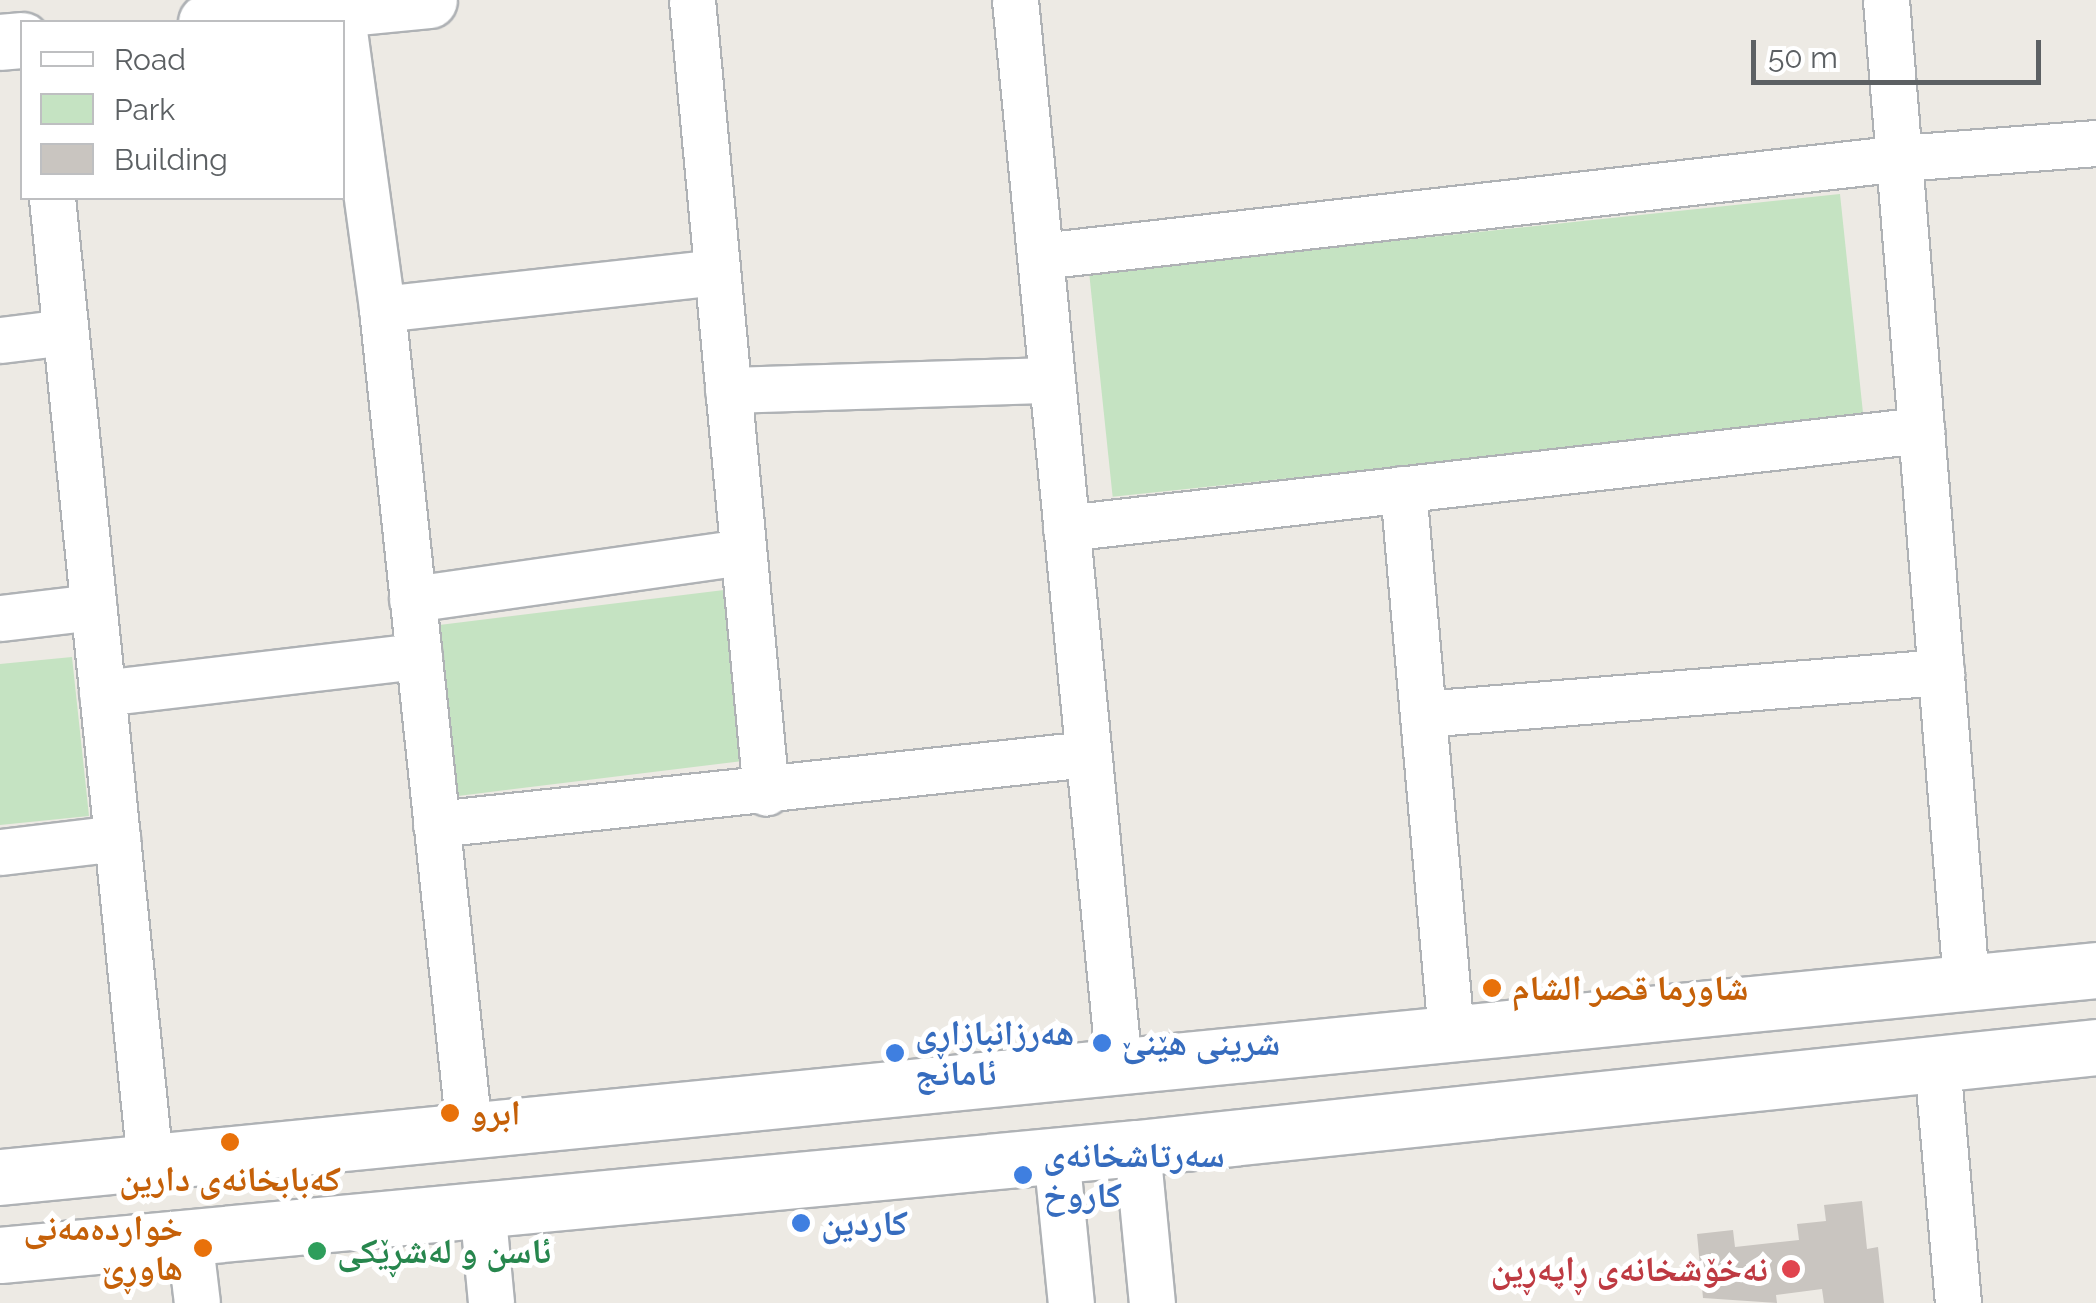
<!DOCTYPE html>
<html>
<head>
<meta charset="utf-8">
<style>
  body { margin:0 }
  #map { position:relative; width:2096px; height:1303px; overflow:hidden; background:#edeae4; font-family:Raleway,"Noto Naskh Arabic",sans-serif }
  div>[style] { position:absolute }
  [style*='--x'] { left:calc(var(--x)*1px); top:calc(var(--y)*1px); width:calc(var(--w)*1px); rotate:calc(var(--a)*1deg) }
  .green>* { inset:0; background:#c5e3c2; transform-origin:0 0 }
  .building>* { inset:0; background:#c9c5c0 }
  .roads { filter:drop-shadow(2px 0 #afb2b5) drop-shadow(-2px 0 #afb2b5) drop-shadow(0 2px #afb2b5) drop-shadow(0 -2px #afb2b5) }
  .minor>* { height:45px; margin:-22.5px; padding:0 22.5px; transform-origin:22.5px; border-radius:22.5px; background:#fff }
  .tertiary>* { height:55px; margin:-27.5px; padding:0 27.5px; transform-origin:27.5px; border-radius:27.5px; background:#fff }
  .dots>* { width:28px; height:28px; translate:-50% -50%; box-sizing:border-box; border:5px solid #fff; border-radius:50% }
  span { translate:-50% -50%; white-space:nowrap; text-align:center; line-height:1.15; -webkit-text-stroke:10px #fff; paint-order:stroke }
  .food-label { font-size:35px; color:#c56008; font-weight:700 }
  .left { translate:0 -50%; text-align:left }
  .right { translate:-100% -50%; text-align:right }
  .shop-label { font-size:35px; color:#366cbe; font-weight:700 }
  .leisure-label { font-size:35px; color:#27864d; font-weight:700 }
  .health-label { font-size:35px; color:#be3a42; font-weight:700 }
  .legend { position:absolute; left:20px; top:20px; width:325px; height:180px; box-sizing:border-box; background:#fff; border:2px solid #bebfc1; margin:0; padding:12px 18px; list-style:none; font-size:30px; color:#5c6063 }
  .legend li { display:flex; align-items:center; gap:20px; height:50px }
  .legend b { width:50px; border:2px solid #bebfc1 }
  .scale { position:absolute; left:1751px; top:40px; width:290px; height:45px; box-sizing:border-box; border:5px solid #5c6063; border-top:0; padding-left:12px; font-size:30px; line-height:35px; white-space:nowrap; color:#5c6063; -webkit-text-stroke:8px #fff; paint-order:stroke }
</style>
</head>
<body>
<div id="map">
  <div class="green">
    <div style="left:1840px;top:194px;width:225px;height:755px;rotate:84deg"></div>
    <div style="left:724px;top:590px;width:172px;height:291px;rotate:83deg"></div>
    <div style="clip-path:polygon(72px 657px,89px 816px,0 825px,0 664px)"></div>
  </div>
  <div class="building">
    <div style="clip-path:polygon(1862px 1201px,1867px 1249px,1878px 1247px,1884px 1303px,1824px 1303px,1822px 1289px,1776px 1295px,1777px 1303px,1703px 1298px,1697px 1234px,1733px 1230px,1735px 1247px,1799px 1240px,1797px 1224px,1826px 1221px,1824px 1205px)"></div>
  </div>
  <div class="roads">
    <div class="minor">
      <div style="--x:692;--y:0;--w:796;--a:84.67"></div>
      <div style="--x:1015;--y:0;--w:1071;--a:84.43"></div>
      <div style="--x:1886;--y:0;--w:985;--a:85.34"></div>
      <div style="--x:341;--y:9;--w:303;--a:82.2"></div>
      <div style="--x:382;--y:309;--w:826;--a:83.95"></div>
      <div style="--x:52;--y:198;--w:969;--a:84.2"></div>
      <div style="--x:1041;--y:256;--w:866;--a:-6.5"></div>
      <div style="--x:1901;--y:158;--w:196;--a:-4.4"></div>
      <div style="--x:382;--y:309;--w:337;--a:-6.3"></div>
      <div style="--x:0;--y:340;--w:65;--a:-7"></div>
      <div style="--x:728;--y:390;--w:324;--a:-1.8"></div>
      <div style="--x:1403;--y:489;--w:546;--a:84.96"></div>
      <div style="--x:1066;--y:528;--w:861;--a:-6.54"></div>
      <div style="--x:412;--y:599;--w:334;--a:-8.1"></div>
      <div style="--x:0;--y:618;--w:94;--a:-6.7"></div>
      <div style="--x:102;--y:693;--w:319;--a:-6.7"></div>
      <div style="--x:1423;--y:714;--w:520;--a:-4.64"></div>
      <div style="--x:436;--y:824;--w:656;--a:-6.13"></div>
      <div style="--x:0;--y:852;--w:118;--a:-6.8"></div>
      <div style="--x:1937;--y:1063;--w:241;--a:85"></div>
      <div style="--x:1137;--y:1148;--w:156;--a:84.5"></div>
      <div style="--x:1056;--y:1154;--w:150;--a:84.3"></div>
      <div style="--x:482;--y:1207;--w:96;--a:84.6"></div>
      <div style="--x:189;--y:1236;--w:67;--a:83.2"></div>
    </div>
    <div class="tertiary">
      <div style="--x:206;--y:22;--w:224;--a:-5.6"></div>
      <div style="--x:0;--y:42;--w:22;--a:-5"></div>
      <div style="--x:0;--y:1177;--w:2106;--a:-5.64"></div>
      <div style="--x:0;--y:1255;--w:1142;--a:-5.38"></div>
      <div style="--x:1137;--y:1148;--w:964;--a:-6.01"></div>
    </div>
  </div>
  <div class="dots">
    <div style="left:1492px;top:988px;background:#e8710a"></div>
    <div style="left:1102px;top:1043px;background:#3f7fe0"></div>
    <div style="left:895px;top:1053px;background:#3f7fe0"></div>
    <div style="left:450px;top:1113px;background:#e8710a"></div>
    <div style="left:230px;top:1142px;background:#e8710a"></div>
    <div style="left:1023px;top:1175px;background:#3f7fe0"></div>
    <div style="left:801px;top:1223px;background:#3f7fe0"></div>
    <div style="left:203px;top:1248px;background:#e8710a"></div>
    <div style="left:317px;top:1251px;background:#2e9e5b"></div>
    <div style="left:1791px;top:1269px;background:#e0444e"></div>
  </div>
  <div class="food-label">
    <span class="left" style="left:1512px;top:988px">شاورما قصر الشام</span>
    <span class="left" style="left:470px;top:1113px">ابرو</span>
    <span style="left:230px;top:1179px">کەبابخانەی دارین</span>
    <span class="right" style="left:183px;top:1248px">خواردەمەنی<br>هاوڕێ</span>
  </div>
  <div class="shop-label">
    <span class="left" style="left:915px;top:1053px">هەرزانبازاڕی<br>ئامانج</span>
    <span class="left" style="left:1122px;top:1043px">شرینی هێنێ</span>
    <span class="left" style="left:1043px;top:1175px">سەرتاشخانەی<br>کاروخ</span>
    <span class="left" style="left:821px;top:1223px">كاردين</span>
  </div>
  <div class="leisure-label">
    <span class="left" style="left:337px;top:1251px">ئاسن و لەشڕێکی</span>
  </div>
  <div class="health-label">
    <span class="right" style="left:1768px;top:1269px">نەخۆشخانەی ڕاپەڕین</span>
  </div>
  <ul class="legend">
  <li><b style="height:12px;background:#fff"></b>Road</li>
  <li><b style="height:28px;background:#c5e3c2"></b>Park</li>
  <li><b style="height:28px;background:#c9c5c0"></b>Building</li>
  </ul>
  <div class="scale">50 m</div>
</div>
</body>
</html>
